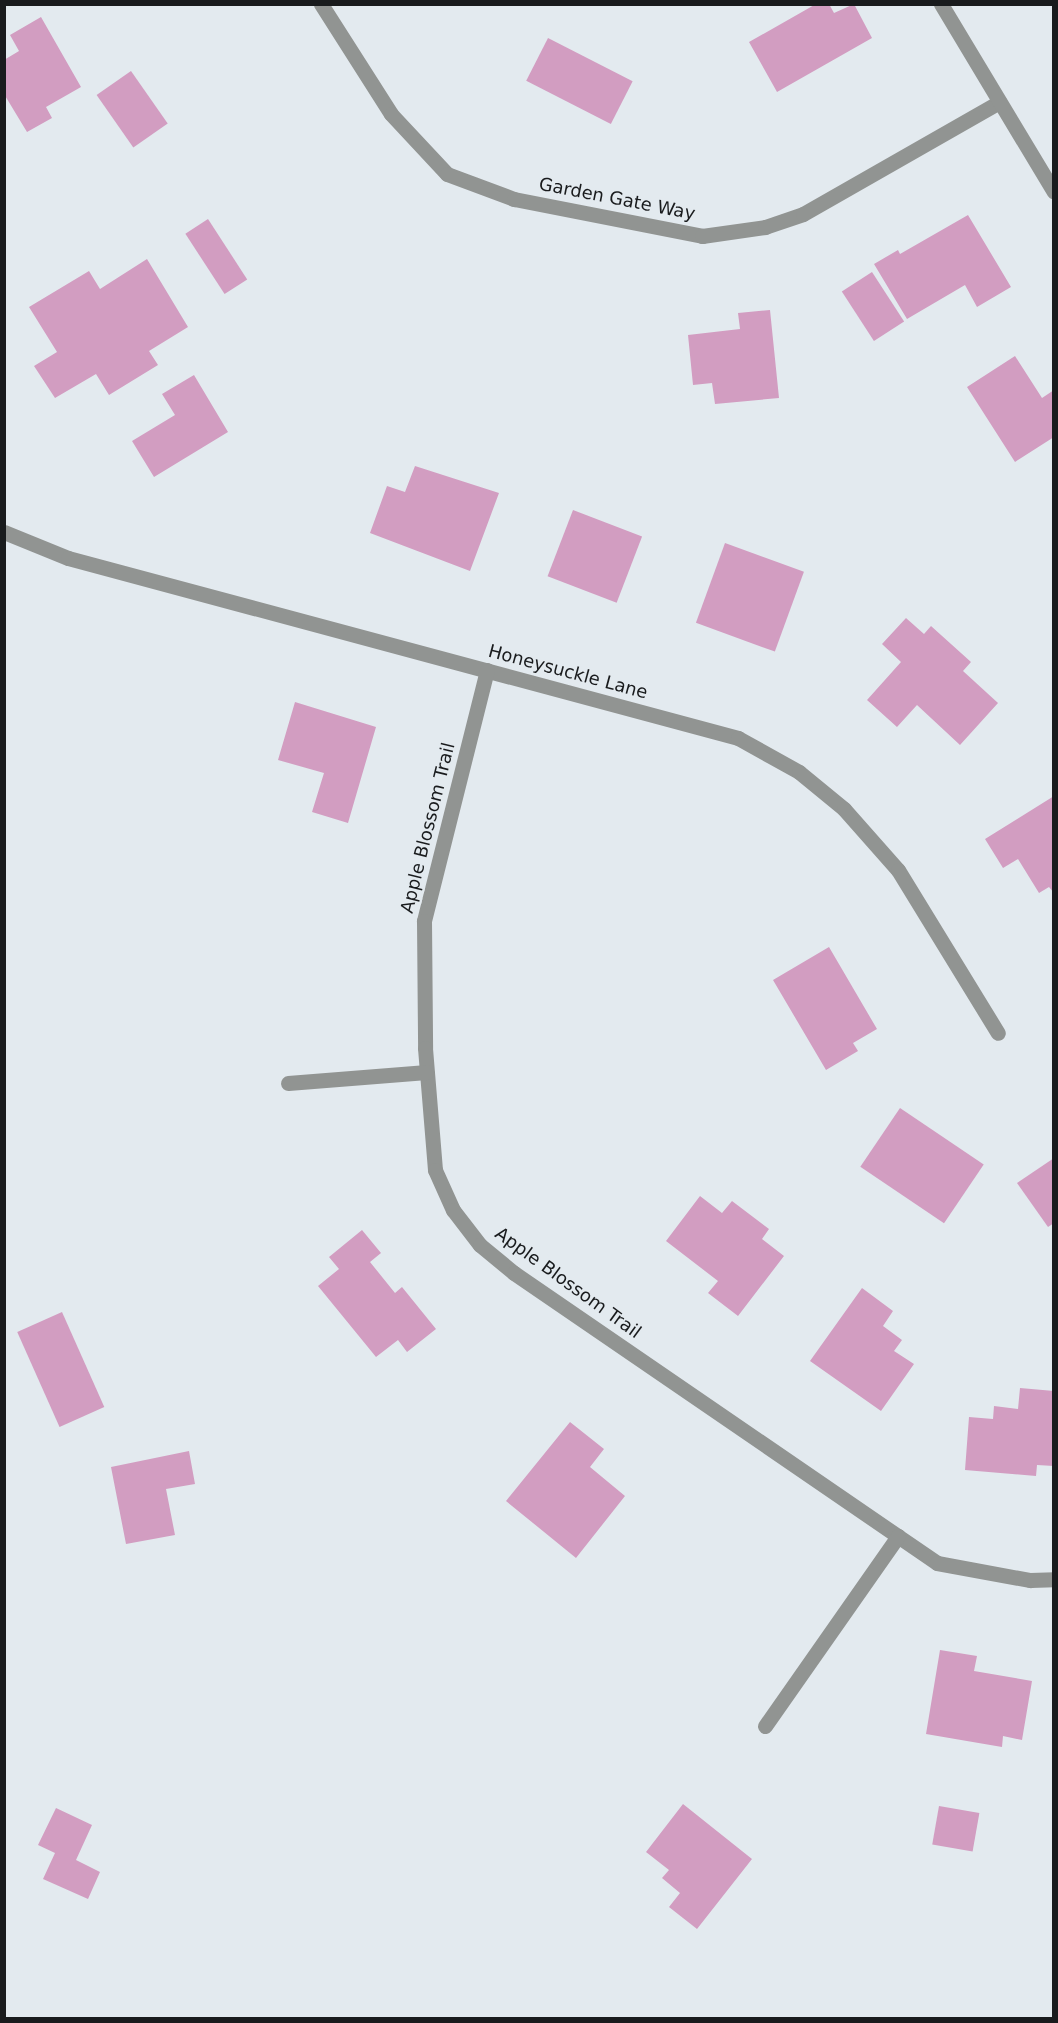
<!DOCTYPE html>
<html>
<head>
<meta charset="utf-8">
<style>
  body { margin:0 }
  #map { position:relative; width:1058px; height:2023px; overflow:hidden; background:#e3eaef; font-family:"DejaVu Sans",sans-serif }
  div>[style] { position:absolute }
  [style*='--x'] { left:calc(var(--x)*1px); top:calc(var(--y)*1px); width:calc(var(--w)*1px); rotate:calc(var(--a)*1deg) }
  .building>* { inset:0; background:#d29dc1; transform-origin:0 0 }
  .street>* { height:15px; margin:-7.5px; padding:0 7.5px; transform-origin:7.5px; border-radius:7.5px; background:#919492 }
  span { translate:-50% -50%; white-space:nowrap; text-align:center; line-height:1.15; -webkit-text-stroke:4.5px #e3eaef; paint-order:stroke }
  .street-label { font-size:18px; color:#191b1d }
  .frame { position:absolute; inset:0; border:6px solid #191b1d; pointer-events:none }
</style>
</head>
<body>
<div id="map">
  <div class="building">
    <div style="clip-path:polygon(816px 4px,829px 4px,834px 13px,854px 4px,872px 38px,777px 92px,749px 42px)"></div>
    <div style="clip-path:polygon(41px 17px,81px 87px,46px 107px,52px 118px,27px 132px,4px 94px,4px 60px,19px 51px,10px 35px)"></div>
    <div style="left:548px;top:38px;width:95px;height:48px;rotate:27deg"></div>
    <div style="left:131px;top:71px;width:64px;height:42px;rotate:55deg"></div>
    <div style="clip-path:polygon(968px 215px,1011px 287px,977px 307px,965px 285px,907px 319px,874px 264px,898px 250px,900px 254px)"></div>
    <div style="left:208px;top:219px;width:72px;height:27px;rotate:57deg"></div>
    <div style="clip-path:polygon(147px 259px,188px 327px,149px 351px,158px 365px,109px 395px,96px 374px,55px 398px,34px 366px,57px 352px,29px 307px,89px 271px,100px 289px)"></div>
    <div style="left:872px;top:272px;width:59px;height:36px;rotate:57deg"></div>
    <div style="clip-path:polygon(770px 310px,779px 398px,715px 404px,712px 383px,693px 385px,688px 335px,740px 329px,738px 313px)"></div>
    <div style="clip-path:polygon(1015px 356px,1042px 398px,1054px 390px,1054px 437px,1015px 462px,967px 387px)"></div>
    <div style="clip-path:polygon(194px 375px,228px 432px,154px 477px,132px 441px,175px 415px,162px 394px)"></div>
    <div style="clip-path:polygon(415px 466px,499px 493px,470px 571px,370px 533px,387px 486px,405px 492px)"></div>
    <div style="left:573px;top:510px;width:74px;height:71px;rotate:21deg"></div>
    <div style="left:725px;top:543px;width:84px;height:85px;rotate:20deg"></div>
    <div style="clip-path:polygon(906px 618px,924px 634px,931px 626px,971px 662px,963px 671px,998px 703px,960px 745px,917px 705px,897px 727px,867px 700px,901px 662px,882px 644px)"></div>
    <div style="clip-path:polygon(295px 702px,376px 727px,348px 823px,312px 812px,324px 773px,278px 760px)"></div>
    <div style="clip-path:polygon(1054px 796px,1054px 893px,1049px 887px,1039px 893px,1018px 859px,1003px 868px,985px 839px)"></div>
    <div style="clip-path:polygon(829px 947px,877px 1029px,853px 1043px,858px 1051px,826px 1070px,773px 980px)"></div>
    <div style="left:900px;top:1108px;width:101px;height:71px;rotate:34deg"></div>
    <div style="clip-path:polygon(1054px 1158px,1054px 1223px,1048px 1227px,1017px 1183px)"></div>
    <div style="clip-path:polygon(700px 1196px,722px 1213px,732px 1201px,769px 1229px,762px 1239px,784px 1256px,738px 1316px,708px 1293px,718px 1281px,666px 1241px)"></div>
    <div style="clip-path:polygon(362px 1230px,381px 1253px,370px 1262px,395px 1293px,402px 1287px,436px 1329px,407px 1352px,398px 1340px,376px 1357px,318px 1286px,339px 1269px,329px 1257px)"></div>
    <div style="clip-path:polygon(862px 1288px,893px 1311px,883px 1326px,902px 1340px,894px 1351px,914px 1364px,881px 1411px,810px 1361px)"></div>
    <div style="left:62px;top:1312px;width:104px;height:49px;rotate:66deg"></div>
    <div style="clip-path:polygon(1020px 1388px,1054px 1391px,1054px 1466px,1037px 1465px,1036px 1476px,965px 1470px,969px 1417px,993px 1419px,994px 1406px,1018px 1409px)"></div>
    <div style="clip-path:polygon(570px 1422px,604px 1449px,590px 1467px,625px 1496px,576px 1558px,506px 1501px)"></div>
    <div style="clip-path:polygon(189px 1451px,195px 1484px,166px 1489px,175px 1535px,126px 1544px,111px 1467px)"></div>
    <div style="clip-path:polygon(940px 1650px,977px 1656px,974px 1671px,1032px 1681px,1022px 1740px,1003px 1736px,1002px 1747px,926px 1734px)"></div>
    <div style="clip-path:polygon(683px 1804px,752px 1859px,697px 1929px,669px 1907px,680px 1893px,662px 1878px,669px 1870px,646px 1852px)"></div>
    <div style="left:939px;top:1806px;width:41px;height:39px;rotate:10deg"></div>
    <div style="clip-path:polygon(56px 1808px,92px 1825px,76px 1860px,100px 1872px,88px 1899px,43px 1879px,55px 1853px,38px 1845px)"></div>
  </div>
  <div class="street">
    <div style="--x:321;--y:4;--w:130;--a:57.5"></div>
    <div style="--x:391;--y:114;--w:82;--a:47"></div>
    <div style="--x:447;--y:174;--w:72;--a:20.5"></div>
    <div style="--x:514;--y:199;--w:192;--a:11.1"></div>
    <div style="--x:702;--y:236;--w:64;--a:-8.1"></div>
    <div style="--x:765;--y:227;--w:40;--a:-18.9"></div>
    <div style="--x:803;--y:214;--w:226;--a:-29.7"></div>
    <div style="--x:941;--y:4;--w:219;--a:59"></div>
    <div style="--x:4;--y:532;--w:69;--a:22.1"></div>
    <div style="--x:68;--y:558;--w:694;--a:15.04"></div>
    <div style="--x:738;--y:738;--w:70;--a:29.1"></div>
    <div style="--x:799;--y:772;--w:58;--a:39.4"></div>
    <div style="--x:844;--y:809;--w:81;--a:48.5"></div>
    <div style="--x:898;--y:870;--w:191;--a:58.5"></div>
    <div style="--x:487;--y:670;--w:259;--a:104.1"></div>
    <div style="--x:424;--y:921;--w:127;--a:89.5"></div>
    <div style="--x:425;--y:1048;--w:122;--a:85.3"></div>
    <div style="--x:435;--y:1170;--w:44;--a:65.8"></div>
    <div style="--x:453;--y:1210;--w:44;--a:52.4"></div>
    <div style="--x:480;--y:1245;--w:44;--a:39.5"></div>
    <div style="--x:514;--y:1273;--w:513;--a:34.43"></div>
    <div style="--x:937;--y:1563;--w:95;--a:10.4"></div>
    <div style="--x:1030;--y:1580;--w:24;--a:-2"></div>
    <div style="--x:288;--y:1083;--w:139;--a:-4.5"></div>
    <div style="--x:765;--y:1726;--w:232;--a:-55"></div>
  </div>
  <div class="street-label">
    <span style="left:617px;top:199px;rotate:11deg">Garden Gate Way</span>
    <span style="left:568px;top:672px;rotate:15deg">Honeysuckle Lane</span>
    <span style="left:428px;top:828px;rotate:-76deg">Apple Blossom Trail</span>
    <span style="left:568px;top:1283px;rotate:36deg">Apple Blossom Trail</span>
  </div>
  <div class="frame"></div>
</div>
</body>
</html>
